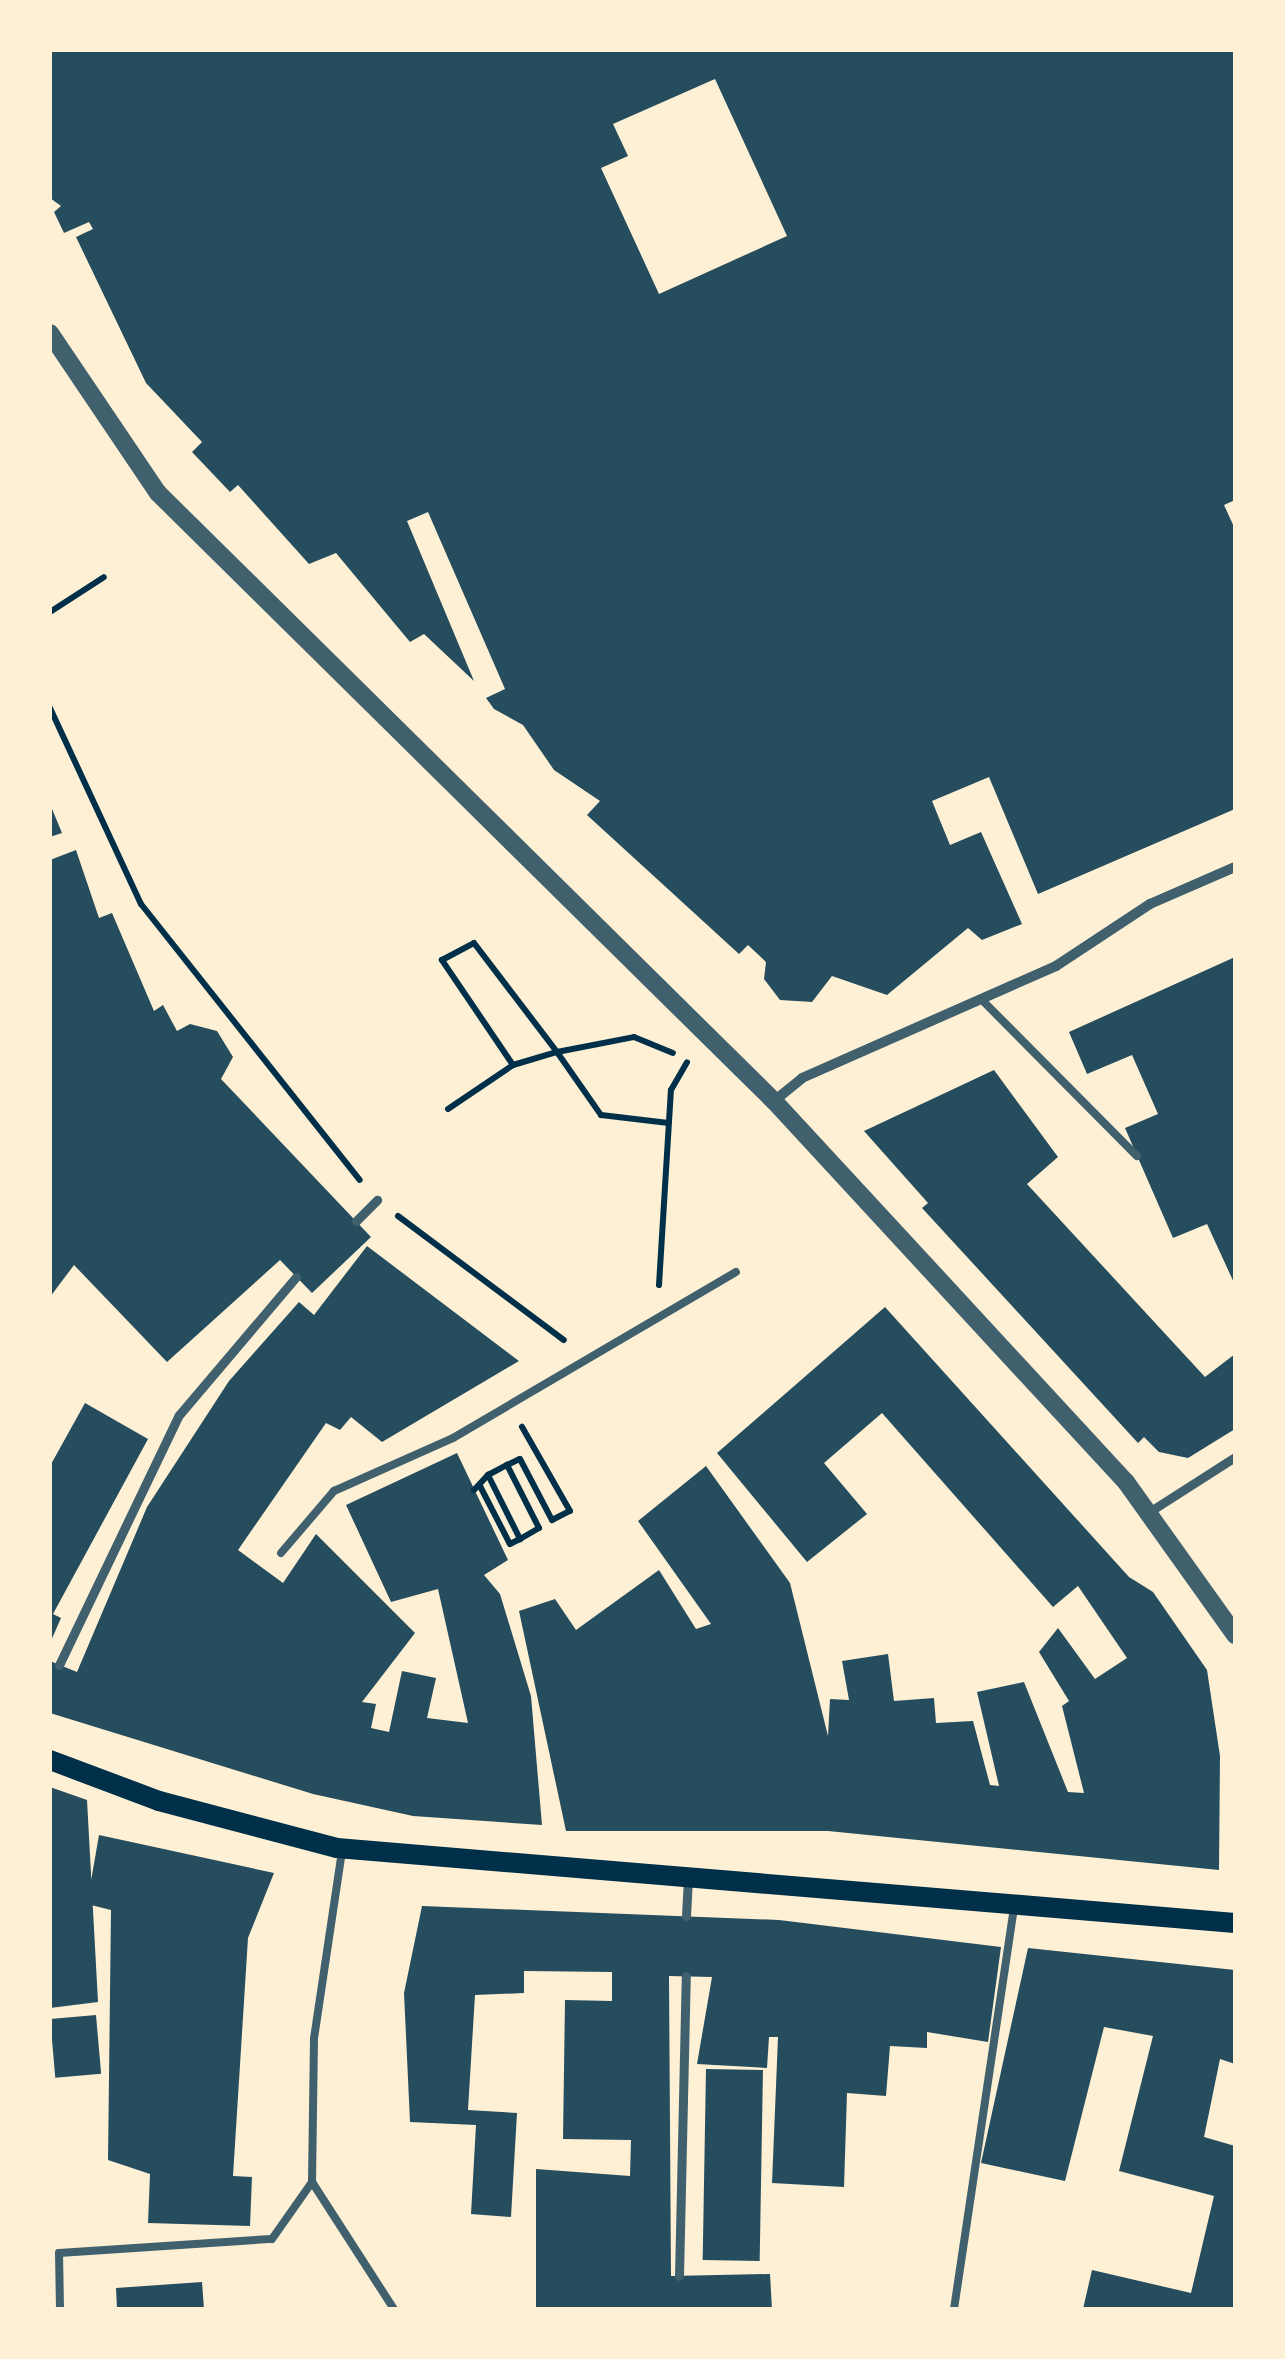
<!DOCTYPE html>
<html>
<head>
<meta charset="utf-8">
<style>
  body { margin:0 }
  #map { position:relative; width:1285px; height:2359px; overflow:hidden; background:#fdf0d5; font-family:Inter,sans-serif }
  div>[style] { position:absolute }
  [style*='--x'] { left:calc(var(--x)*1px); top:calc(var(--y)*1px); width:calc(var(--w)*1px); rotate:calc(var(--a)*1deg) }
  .building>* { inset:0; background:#264d5e; transform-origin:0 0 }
  .path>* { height:6px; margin:-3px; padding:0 3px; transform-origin:3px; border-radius:3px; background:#003049 }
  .service>* { height:8px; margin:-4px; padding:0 4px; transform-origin:4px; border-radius:4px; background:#3f606c }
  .pedestrian>* { height:9px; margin:-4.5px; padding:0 4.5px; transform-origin:4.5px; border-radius:4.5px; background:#3f606c }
  .minor>* { height:10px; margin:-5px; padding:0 5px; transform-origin:5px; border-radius:5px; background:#3f606c }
  .tertiary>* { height:18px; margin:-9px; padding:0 9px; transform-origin:9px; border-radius:9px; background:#3f606c }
  .secondary>* { height:20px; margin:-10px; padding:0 10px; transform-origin:10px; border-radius:10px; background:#003049 }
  span { translate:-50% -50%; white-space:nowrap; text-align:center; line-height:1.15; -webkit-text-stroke:8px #fdf0d5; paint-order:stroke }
  .frame { position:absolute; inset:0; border:52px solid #fdf0d5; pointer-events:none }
</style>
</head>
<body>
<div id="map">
  <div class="building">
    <div style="clip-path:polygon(evenodd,50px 50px,1235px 50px,1235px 500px,1224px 505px,1235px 529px,1235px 809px,1038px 894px,989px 777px,932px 801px,950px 845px,981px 832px,1022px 924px,982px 940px,968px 928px,887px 995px,832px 976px,812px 1002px,780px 1000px,764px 979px,766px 962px,748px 945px,739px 954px,587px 815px,600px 801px,554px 770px,523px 725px,494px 709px,486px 698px,505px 689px,428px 512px,407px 521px,474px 681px,424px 634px,410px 642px,336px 553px,309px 564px,238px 485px,230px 492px,192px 452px,202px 442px,146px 383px,76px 237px,93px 229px,89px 222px,64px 233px,54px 212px,61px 206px,50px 198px,50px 50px,715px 79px,787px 236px,659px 294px,601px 168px,628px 156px,613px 124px,715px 79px)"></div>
    <div style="clip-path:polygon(50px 804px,62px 833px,50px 837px)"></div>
    <div style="clip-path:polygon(76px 850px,99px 918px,112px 913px,154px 1011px,163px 1005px,177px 1031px,190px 1024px,217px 1031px,233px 1057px,221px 1079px,371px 1237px,312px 1293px,280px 1260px,167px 1362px,74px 1265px,50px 1297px,50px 860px)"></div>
    <div style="clip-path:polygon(1235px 957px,1235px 1285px,1207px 1224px,1173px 1238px,1125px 1128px,1158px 1114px,1132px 1055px,1087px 1074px,1069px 1032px)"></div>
    <div style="clip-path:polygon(994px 1070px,1058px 1157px,1027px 1184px,1205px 1377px,1235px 1354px,1235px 1429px,1188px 1458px,1159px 1452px,1144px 1437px,1138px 1443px,922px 1208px,928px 1203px,864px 1131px)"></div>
    <div style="clip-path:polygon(367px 1246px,519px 1361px,382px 1442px,351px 1417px,340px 1430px,326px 1423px,238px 1550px,283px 1583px,316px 1534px,415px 1633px,362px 1702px,376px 1704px,371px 1728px,389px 1732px,402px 1671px,436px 1678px,427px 1718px,468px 1723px,438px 1589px,391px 1602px,346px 1505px,457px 1453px,508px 1560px,484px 1575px,500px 1594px,531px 1696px,542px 1825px,413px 1816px,313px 1794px,50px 1713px,50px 1661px,77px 1672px,147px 1507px,229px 1381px,299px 1302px,314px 1315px)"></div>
    <div style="clip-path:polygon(885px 1307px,1129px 1577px,1153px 1592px,1207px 1670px,1220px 1756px,1219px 1870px,828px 1831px,566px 1831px,519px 1611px,555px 1599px,576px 1630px,659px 1570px,696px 1629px,711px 1624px,638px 1521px,706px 1466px,790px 1583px,828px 1736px,830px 1699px,849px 1700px,842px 1661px,888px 1654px,894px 1701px,934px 1698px,936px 1723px,973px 1721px,990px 1785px,999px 1786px,977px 1692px,1024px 1682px,1068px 1792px,1084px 1793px,1062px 1706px,1069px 1701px,1039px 1652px,1058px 1628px,1095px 1679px,1127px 1658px,1078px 1586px,1053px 1607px,882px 1413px,824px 1463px,867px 1514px,807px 1562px,717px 1453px)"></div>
    <div style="clip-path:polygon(85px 1403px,148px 1439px,53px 1614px,61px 1618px,50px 1643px,50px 1466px)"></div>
    <div style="clip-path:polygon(50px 1787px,87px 1800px,98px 2002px,50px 2008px)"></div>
    <div style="clip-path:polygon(99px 1835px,274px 1873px,248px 1938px,233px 2176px,252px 2177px,250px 2226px,148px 2223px,150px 2174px,108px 2160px,111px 1910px,87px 1904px)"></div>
    <div style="clip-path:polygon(422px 1906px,779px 1920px,1001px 1947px,988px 2042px,927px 2032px,927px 2048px,890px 2046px,886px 2096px,847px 2093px,844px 2187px,772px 2183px,778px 2037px,769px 2037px,767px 2068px,697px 2064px,712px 1977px,669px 1976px,671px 2276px,770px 2274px,772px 2309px,536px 2309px,536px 2169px,630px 2176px,631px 2140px,563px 2139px,565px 2000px,612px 2001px,612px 1972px,524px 1971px,524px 1993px,475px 1995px,468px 2110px,517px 2113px,511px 2217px,471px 2214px,476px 2125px,410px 2122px,404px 1993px)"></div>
    <div style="clip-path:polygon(1028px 1948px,1235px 1970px,1235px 2064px,1220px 2059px,1204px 2137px,1235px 2146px,1235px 2309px,1083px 2309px,1092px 2270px,1191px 2293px,1214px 2196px,1119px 2171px,1153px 2036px,1104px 2027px,1065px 2181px,981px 2163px)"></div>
    <div style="left:96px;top:2015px;width:59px;height:46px;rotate:85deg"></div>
    <div style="left:706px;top:2069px;width:57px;height:191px;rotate:1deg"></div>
    <div style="clip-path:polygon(202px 2282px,204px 2309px,117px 2309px,116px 2288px)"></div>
  </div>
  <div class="path">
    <div style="--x:50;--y:612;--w:64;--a:-32.9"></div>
    <div style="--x:50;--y:708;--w:216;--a:65.1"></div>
    <div style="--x:141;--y:904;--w:352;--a:51.6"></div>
    <div style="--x:513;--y:1065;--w:46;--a:-16.5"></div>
    <div style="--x:557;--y:1052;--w:77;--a:55.1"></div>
    <div style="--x:601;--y:1115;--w:68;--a:6.7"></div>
    <div style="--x:448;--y:1109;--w:78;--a:-34.1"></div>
    <div style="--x:513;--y:1065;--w:127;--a:-124.1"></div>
    <div style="--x:442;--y:960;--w:36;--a:-28"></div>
    <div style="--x:474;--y:943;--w:137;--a:52.7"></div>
    <div style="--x:557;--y:1052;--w:78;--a:-11"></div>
    <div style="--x:634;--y:1037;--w:42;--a:22.3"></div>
    <div style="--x:398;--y:1216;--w:207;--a:36.8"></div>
    <div style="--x:659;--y:1285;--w:195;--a:-86.5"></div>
    <div style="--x:671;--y:1090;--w:32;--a:-60"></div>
    <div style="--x:488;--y:1475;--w:21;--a:-28"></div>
    <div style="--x:480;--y:1486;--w:65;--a:62.7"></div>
    <div style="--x:510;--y:1544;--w:11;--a:-27"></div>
    <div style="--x:474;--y:1490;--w:21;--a:-47"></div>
    <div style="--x:488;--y:1475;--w:72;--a:63.4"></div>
    <div style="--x:520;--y:1539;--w:22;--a:-30"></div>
    <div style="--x:539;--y:1528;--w:71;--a:-116.9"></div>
    <div style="--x:507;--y:1465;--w:14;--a:-25"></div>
    <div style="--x:520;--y:1459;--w:69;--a:62.3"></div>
    <div style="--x:552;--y:1520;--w:20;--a:-27"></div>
    <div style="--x:570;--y:1511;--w:97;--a:-119.7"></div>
  </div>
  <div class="service">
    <div style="--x:982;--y:1000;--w:220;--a:45.2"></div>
    <div style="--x:281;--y:1553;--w:82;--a:-49.5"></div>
    <div style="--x:334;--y:1491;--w:130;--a:-24"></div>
    <div style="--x:453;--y:1438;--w:328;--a:-30.4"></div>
    <div style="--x:342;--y:1851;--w:190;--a:98.5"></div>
    <div style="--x:314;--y:2039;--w:143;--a:90.8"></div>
    <div style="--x:312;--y:2182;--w:151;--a:57.2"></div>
    <div style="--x:60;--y:2309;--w:56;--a:-91"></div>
    <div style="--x:59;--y:2253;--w:213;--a:-3.8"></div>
    <div style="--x:272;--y:2239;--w:70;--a:-54.9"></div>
    <div style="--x:954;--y:2309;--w:404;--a:-81.5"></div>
  </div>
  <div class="pedestrian">
    <div style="--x:356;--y:1221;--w:30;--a:-45"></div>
    <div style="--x:1149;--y:1512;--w:102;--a:-32.6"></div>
    <div style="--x:59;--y:1665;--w:277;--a:-64.4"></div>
    <div style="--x:179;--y:1415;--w:181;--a:-49.7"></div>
    <div style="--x:686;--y:1916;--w:38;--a:-87"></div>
    <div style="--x:679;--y:2276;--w:300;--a:-88.7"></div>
  </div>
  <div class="minor">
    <div style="--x:774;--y:1101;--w:36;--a:-39"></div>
    <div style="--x:802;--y:1078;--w:278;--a:-23.8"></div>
    <div style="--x:1056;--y:966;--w:113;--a:-33.4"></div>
    <div style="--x:1150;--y:904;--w:93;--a:-23.5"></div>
  </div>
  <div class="tertiary">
    <div style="--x:50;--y:333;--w:193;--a:56"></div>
    <div style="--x:158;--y:493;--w:866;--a:44.63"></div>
    <div style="--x:774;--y:1101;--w:519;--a:47.27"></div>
    <div style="--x:1126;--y:1482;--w:188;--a:54.5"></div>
  </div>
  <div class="secondary">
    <div style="--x:50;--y:1760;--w:116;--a:20.6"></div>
    <div style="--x:159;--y:1801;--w:184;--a:14.8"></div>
    <div style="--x:337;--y:1848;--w:901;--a:4.77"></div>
  </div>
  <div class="frame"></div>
</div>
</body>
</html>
